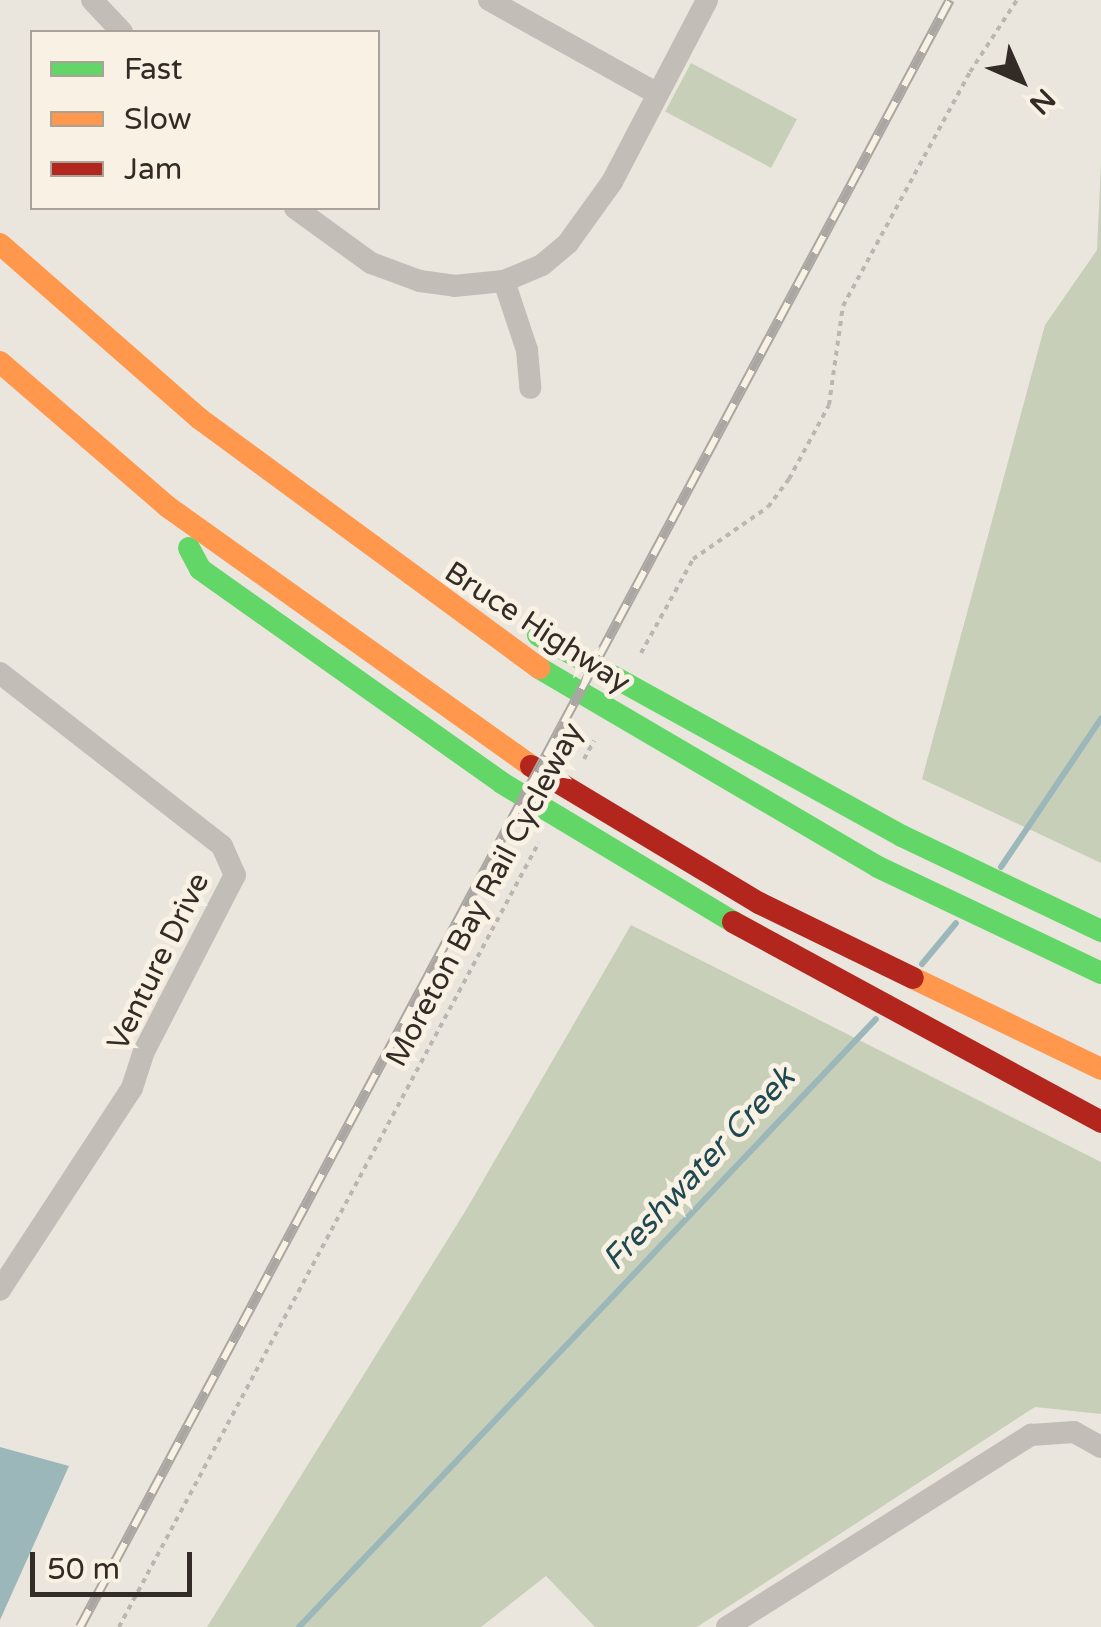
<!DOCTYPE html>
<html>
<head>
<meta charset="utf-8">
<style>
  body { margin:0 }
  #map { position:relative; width:1101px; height:1627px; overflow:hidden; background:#eae6dd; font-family:"Varela Round",sans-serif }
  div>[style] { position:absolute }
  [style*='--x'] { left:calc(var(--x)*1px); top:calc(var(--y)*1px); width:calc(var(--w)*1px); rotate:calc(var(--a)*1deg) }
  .green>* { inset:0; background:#c8cfb8; transform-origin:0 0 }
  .water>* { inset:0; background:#9bb7ba }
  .stream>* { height:6px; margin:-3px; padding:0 3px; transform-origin:3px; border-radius:3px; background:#9bb7ba }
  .path>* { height:4px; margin-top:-2px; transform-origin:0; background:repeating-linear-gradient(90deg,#bbb6af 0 5px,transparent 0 10px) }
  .street>* { height:22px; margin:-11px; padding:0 11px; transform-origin:11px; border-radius:11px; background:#c2bdb7 }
  .fast>* { height:22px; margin:-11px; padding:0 11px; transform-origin:11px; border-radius:11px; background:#63d668 }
  .slow>* { height:22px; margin:-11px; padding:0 11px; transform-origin:11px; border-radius:11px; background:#ff974d }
  .jam>* { height:22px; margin:-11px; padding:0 11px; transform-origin:11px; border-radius:11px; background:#b3261e }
  .rail>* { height:10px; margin-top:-5px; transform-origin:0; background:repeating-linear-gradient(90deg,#f8f1e4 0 19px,#aaa6a1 0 38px); box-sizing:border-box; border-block:2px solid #aaa6a1 }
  span { translate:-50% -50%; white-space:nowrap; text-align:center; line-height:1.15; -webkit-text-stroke:10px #f8f1e4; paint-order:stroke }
  .street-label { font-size:30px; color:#332b26 }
  .water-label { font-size:32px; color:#1e4951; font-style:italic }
  .legend { position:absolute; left:30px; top:30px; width:350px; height:180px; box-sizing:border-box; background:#f8f1e4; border:2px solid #a9a298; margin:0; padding:12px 18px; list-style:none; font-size:30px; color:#332b26 }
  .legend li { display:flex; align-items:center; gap:20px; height:50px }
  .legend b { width:50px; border:2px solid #a9a298 }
  .north { position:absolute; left:971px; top:30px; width:100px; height:100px; -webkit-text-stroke:8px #f8f1e4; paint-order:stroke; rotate:135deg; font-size:28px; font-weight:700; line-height:40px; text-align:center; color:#332b26 }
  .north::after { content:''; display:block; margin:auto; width:35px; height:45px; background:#332b26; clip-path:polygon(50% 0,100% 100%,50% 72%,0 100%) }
  .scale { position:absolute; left:30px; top:1552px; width:162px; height:45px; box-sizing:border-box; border:5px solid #332b26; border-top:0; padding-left:12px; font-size:30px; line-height:35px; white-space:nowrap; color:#332b26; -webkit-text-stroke:8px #f8f1e4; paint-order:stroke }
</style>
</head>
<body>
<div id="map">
  <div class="green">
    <div style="left:691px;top:63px;width:120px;height:55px;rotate:28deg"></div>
    <div style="clip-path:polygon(1101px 163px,1101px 863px,922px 779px,1045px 325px,1097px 250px)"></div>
    <div style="clip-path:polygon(631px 925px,1101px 1162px,1101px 1414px,1035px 1407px,697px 1627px,595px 1627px,546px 1576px,481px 1627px,207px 1627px,466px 1210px)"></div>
  </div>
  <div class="water">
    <div style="clip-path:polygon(0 1447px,69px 1466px,0 1620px)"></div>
  </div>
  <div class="stream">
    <div style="--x:1001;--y:867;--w:179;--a:-56"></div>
    <div style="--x:922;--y:964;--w:53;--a:-50.3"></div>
    <div style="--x:299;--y:1627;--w:838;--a:-46.5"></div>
  </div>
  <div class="path">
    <div style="--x:641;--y:653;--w:107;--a:-61"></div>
    <div style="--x:693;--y:559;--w:91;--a:-34.7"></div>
    <div style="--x:768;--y:507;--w:35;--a:-53"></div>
    <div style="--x:789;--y:479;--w:84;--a:-61.6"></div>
    <div style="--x:829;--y:405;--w:100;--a:-82"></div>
    <div style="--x:843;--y:306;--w:266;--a:-61.5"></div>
    <div style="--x:970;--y:72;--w:86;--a:-56.9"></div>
    <div style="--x:584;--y:759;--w:21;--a:-61"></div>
    <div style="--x:119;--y:1627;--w:890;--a:-61.85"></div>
  </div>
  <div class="street">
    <div style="--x:92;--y:0;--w:44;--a:46.8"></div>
    <div style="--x:489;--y:0;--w:191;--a:29.1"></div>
    <div style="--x:295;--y:208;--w:94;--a:35.9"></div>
    <div style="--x:371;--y:263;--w:52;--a:20.2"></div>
    <div style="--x:420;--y:281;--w:34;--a:8"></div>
    <div style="--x:454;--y:286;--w:50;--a:-5.7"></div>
    <div style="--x:504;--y:281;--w:41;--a:-22.8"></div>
    <div style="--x:542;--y:265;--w:34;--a:-40"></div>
    <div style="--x:568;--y:243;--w:75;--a:-54.2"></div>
    <div style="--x:612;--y:182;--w:205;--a:-62.4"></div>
    <div style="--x:504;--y:281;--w:73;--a:71.6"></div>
    <div style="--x:527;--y:350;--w:38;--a:85"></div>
    <div style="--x:0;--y:673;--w:281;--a:37.9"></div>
    <div style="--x:222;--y:846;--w:32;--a:66"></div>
    <div style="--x:235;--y:875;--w:198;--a:117.3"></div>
    <div style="--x:144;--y:1051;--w:39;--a:108"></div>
    <div style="--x:132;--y:1088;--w:241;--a:123.2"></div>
    <div style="--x:727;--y:1627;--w:360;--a:-32.3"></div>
    <div style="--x:1031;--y:1435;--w:43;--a:-4"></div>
    <div style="--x:1074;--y:1432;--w:31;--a:29"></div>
  </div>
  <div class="fast">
    <div style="--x:189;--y:548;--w:24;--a:62"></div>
    <div style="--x:200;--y:569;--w:370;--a:35.3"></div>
    <div style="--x:502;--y:783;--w:270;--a:31"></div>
    <div style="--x:538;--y:635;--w:416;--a:28.9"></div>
    <div style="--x:902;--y:836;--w:221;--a:25.5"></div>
    <div style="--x:539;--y:668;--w:393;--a:30.4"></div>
    <div style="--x:878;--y:867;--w:247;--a:25.4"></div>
  </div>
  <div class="slow">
    <div style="--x:0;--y:244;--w:266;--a:41.2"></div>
    <div style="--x:200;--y:419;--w:421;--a:36.3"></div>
    <div style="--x:0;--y:362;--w:222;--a:40.8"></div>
    <div style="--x:168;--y:507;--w:446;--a:35.5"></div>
    <div style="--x:913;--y:978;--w:209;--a:25.8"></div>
  </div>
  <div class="jam">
    <div style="--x:531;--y:766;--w:266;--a:31"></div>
    <div style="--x:759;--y:903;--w:171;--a:26"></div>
    <div style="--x:733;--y:922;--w:419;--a:28.5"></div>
  </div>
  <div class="rail">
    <div style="--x:80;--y:1627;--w:1845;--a:-61.87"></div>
  </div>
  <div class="street-label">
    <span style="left:537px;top:628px;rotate:33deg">Bruce Highway</span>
    <span style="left:485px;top:895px;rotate:-62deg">Moreton Bay Rail Cycleway</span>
    <span style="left:159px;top:962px;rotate:-64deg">Venture Drive</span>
  </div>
  <div class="water-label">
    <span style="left:699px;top:1169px;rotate:-47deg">Freshwater Creek</span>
  </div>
  <ul class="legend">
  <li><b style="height:12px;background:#63d668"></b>Fast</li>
  <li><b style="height:12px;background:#ff974d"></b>Slow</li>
  <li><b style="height:12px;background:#b3261e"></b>Jam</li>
  </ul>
  <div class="north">N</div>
  <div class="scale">50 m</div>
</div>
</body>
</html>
